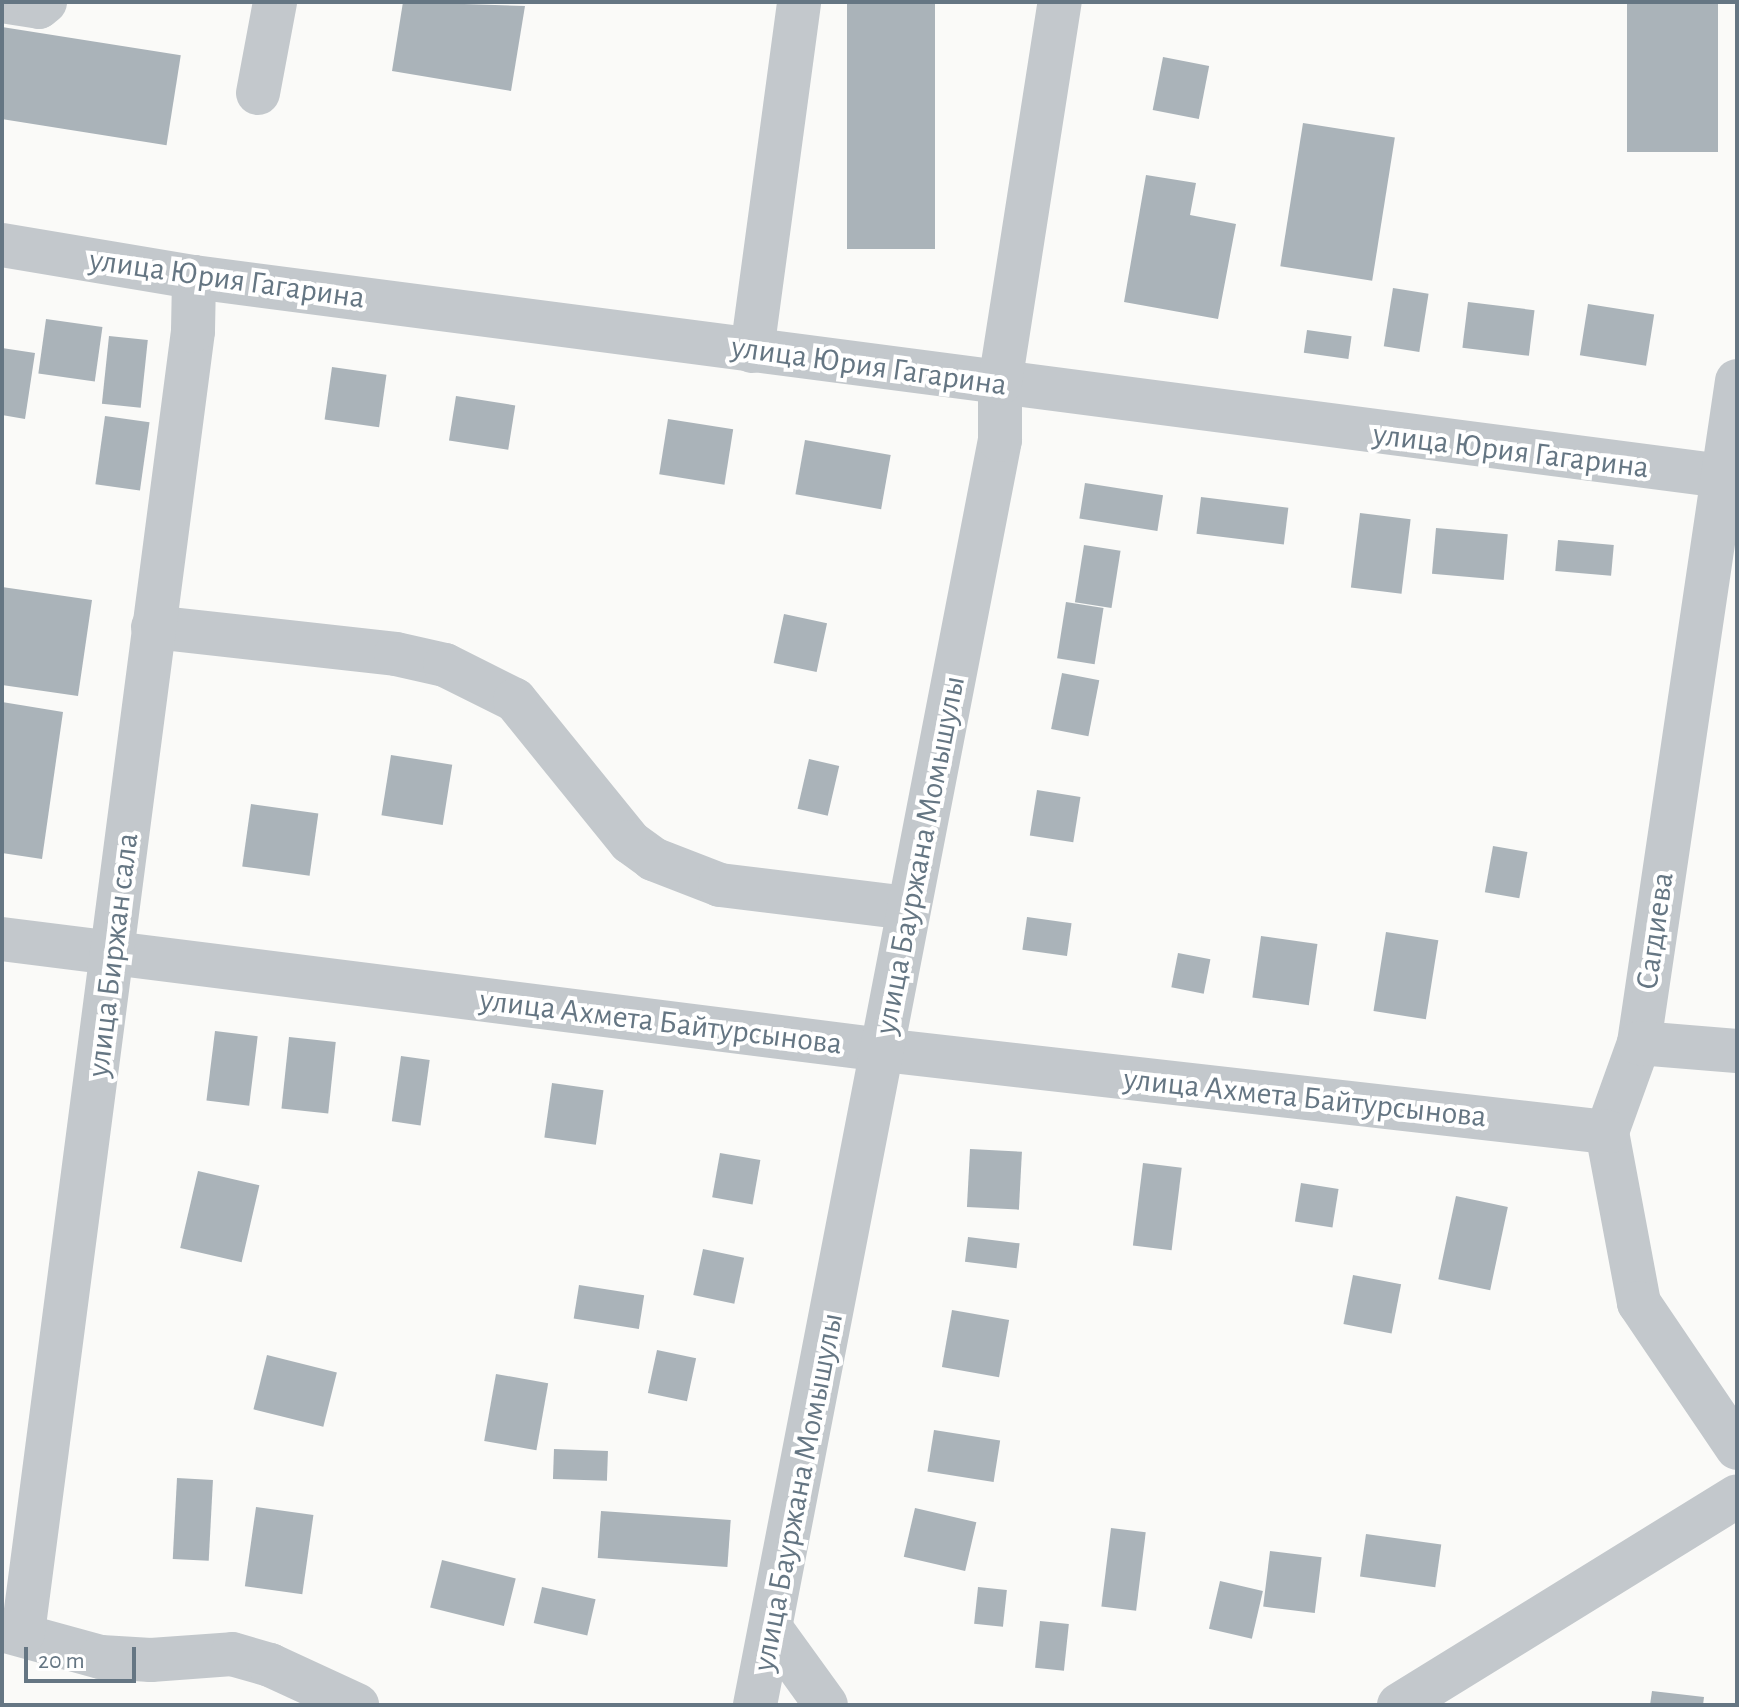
<!DOCTYPE html>
<html>
<head>
<meta charset="utf-8">
<style>
  body { margin:0 }
  #map { position:relative; width:1739px; height:1707px; overflow:hidden; background:#fafaf8; font-family:"Alegreya Sans",sans-serif }
  div>[style] { position:absolute }
  [style*='--x'] { left:calc(var(--x)*1px); top:calc(var(--y)*1px); width:calc(var(--w)*1px); rotate:calc(var(--a)*1deg) }
  .building>* { inset:0; background:#aab3b9; transform-origin:0 0 }
  .minor>* { height:44px; margin:-22px; padding:0 22px; transform-origin:22px; border-radius:22px; background:#c3c8cc }
  span { translate:-50% -50%; white-space:nowrap; text-align:center; line-height:1.15; -webkit-text-stroke:8px #fff; paint-order:stroke }
  .street-label { font-size:32px; color:#657683 }
  .frame { position:absolute; inset:0; border:4px solid #657683; pointer-events:none }
  .scale { position:absolute; left:24px; top:1647px; width:112px; height:36px; box-sizing:border-box; border:4px solid #657683; border-top:0; padding-left:10px; font-size:24px; line-height:28px; white-space:nowrap; color:#657683; -webkit-text-stroke:6px #fff; paint-order:stroke }
</style>
</head>
<body>
<div id="map">
  <div class="building">
    <div style="clip-path:polygon(403px 2px,525px 6px,511px 91px,392px 71px)"></div>
    <div style="left:847px;top:2px;width:88px;height:247px"></div>
    <div style="left:1627px;top:2px;width:91px;height:150px"></div>
    <div style="left:2px;top:27px;width:181px;height:91px;rotate:9deg"></div>
    <div style="left:1163px;top:57px;width:47px;height:54px;rotate:11deg"></div>
    <div style="left:1303px;top:123px;width:93px;height:145px;rotate:9deg"></div>
    <div style="clip-path:polygon(1146px 175px,1196px 183px,1190px 215px,1236px 224px,1218px 319px,1124px 302px)"></div>
    <div style="left:1393px;top:288px;width:36px;height:59px;rotate:9deg"></div>
    <div style="left:1468px;top:302px;width:67px;height:46px;rotate:7deg"></div>
    <div style="left:1588px;top:304px;width:67px;height:52px;rotate:9deg"></div>
    <div style="left:46px;top:319px;width:57px;height:55px;rotate:8deg"></div>
    <div style="left:1307px;top:330px;width:45px;height:23px;rotate:8deg"></div>
    <div style="left:109px;top:336px;width:39px;height:68px;rotate:6deg"></div>
    <div style="clip-path:polygon(2px 348px,35px 353px,25px 419px,2px 415px)"></div>
    <div style="left:332px;top:367px;width:55px;height:53px;rotate:8deg"></div>
    <div style="left:456px;top:396px;width:60px;height:45px;rotate:9deg"></div>
    <div style="left:105px;top:416px;width:45px;height:69px;rotate:8deg"></div>
    <div style="left:668px;top:419px;width:66px;height:56px;rotate:9deg"></div>
    <div style="left:805px;top:440px;width:87px;height:55px;rotate:10deg"></div>
    <div style="left:1085px;top:483px;width:79px;height:36px;rotate:9deg"></div>
    <div style="left:1201px;top:497px;width:88px;height:37px;rotate:7deg"></div>
    <div style="left:1360px;top:513px;width:51px;height:75px;rotate:7deg"></div>
    <div style="left:1436px;top:528px;width:72px;height:46px;rotate:5deg"></div>
    <div style="left:1558px;top:540px;width:56px;height:31px;rotate:5deg"></div>
    <div style="left:1084px;top:545px;width:37px;height:58px;rotate:9deg"></div>
    <div style="clip-path:polygon(2px 587px,92px 600px,78px 696px,2px 685px)"></div>
    <div style="left:1066px;top:602px;width:38px;height:57px;rotate:9deg"></div>
    <div style="left:784px;top:614px;width:44px;height:50px;rotate:12deg"></div>
    <div style="left:1062px;top:673px;width:38px;height:57px;rotate:11deg"></div>
    <div style="clip-path:polygon(2px 702px,63px 712px,42px 859px,2px 853px)"></div>
    <div style="left:391px;top:755px;width:62px;height:61px;rotate:9deg"></div>
    <div style="left:809px;top:759px;width:31px;height:51px;rotate:13deg"></div>
    <div style="left:1037px;top:790px;width:44px;height:46px;rotate:9deg"></div>
    <div style="left:251px;top:804px;width:68px;height:63px;rotate:8deg"></div>
    <div style="left:1493px;top:846px;width:35px;height:47px;rotate:10deg"></div>
    <div style="left:1027px;top:917px;width:45px;height:33px;rotate:8deg"></div>
    <div style="left:1386px;top:932px;width:53px;height:80px;rotate:9deg"></div>
    <div style="left:1261px;top:936px;width:57px;height:62px;rotate:8deg"></div>
    <div style="left:1178px;top:953px;width:33px;height:35px;rotate:11deg"></div>
    <div style="left:215px;top:1031px;width:43px;height:70px;rotate:7deg"></div>
    <div style="left:289px;top:1037px;width:47px;height:72px;rotate:6deg"></div>
    <div style="left:401px;top:1056px;width:29px;height:66px;rotate:8deg"></div>
    <div style="left:552px;top:1083px;width:52px;height:55px;rotate:8deg"></div>
    <div style="left:970px;top:1149px;width:52px;height:58px;rotate:3deg"></div>
    <div style="left:720px;top:1153px;width:41px;height:45px;rotate:10deg"></div>
    <div style="left:1143px;top:1163px;width:39px;height:83px;rotate:7deg"></div>
    <div style="left:198px;top:1171px;width:63px;height:79px;rotate:13deg"></div>
    <div style="left:1301px;top:1183px;width:38px;height:39px;rotate:9deg"></div>
    <div style="left:1456px;top:1196px;width:53px;height:85px;rotate:12deg"></div>
    <div style="left:968px;top:1237px;width:52px;height:25px;rotate:7deg"></div>
    <div style="left:703px;top:1249px;width:42px;height:47px;rotate:12deg"></div>
    <div style="left:1353px;top:1275px;width:49px;height:50px;rotate:11deg"></div>
    <div style="left:579px;top:1285px;width:66px;height:34px;rotate:9deg"></div>
    <div style="left:952px;top:1310px;width:58px;height:58px;rotate:10deg"></div>
    <div style="left:657px;top:1350px;width:40px;height:44px;rotate:12deg"></div>
    <div style="left:267px;top:1355px;width:72px;height:56px;rotate:14deg"></div>
    <div style="left:496px;top:1374px;width:53px;height:68px;rotate:10deg"></div>
    <div style="left:934px;top:1430px;width:67px;height:42px;rotate:9deg"></div>
    <div style="left:554px;top:1449px;width:54px;height:30px;rotate:2deg"></div>
    <div style="left:177px;top:1478px;width:36px;height:81px;rotate:3deg"></div>
    <div style="left:256px;top:1507px;width:58px;height:80px;rotate:8deg"></div>
    <div style="left:915px;top:1508px;width:63px;height:50px;rotate:13deg"></div>
    <div style="left:601px;top:1511px;width:130px;height:47px;rotate:4deg"></div>
    <div style="left:1111px;top:1528px;width:35px;height:79px;rotate:7deg"></div>
    <div style="left:1366px;top:1534px;width:76px;height:43px;rotate:8deg"></div>
    <div style="left:1270px;top:1551px;width:52px;height:56px;rotate:7deg"></div>
    <div style="left:442px;top:1560px;width:76px;height:49px;rotate:14deg"></div>
    <div style="left:1220px;top:1581px;width:44px;height:49px;rotate:13deg"></div>
    <div style="left:542px;top:1587px;width:55px;height:37px;rotate:13deg"></div>
    <div style="left:978px;top:1587px;width:29px;height:37px;rotate:6deg"></div>
    <div style="left:1040px;top:1621px;width:29px;height:47px;rotate:6deg"></div>
    <div style="clip-path:polygon(1652px 1691px,1704px 1697px,1703px 1705px,1650px 1705px)"></div>
  </div>
  <div class="minor">
    <div style="--x:8;--y:2;--w:31;--a:9"></div>
    <div style="--x:39;--y:7;--w:8;--a:-40"></div>
    <div style="--x:258;--y:93;--w:93;--a:-79.4"></div>
    <div style="--x:2;--y:245;--w:195;--a:9.5"></div>
    <div style="--x:194;--y:277;--w:1556;--a:7.42"></div>
    <div style="--x:752;--y:351;--w:352;--a:-82.3"></div>
    <div style="--x:1737;--y:381;--w:669;--a:98.42"></div>
    <div style="--x:1639;--y:1043;--w:95;--a:109.8"></div>
    <div style="--x:1607;--y:1132;--w:174;--a:79.4"></div>
    <div style="--x:1639;--y:1303;--w:175;--a:55.9"></div>
    <div style="--x:153;--y:627;--w:244;--a:6.3"></div>
    <div style="--x:396;--y:654;--w:50;--a:12.7"></div>
    <div style="--x:445;--y:665;--w:78;--a:26.6"></div>
    <div style="--x:515;--y:700;--w:183;--a:51"></div>
    <div style="--x:630;--y:842;--w:29;--a:36"></div>
    <div style="--x:653;--y:859;--w:72;--a:21.2"></div>
    <div style="--x:720;--y:885;--w:189;--a:7"></div>
    <div style="--x:2;--y:939;--w:888;--a:7.18"></div>
    <div style="--x:883;--y:1050;--w:729;--a:6.46"></div>
    <div style="--x:1639;--y:1043;--w:98;--a:4.7"></div>
    <div style="--x:2;--y:1630;--w:103;--a:15.3"></div>
    <div style="--x:101;--y:1657;--w:50;--a:3.4"></div>
    <div style="--x:151;--y:1660;--w:81;--a:-4.2"></div>
    <div style="--x:232;--y:1654;--w:40;--a:16"></div>
    <div style="--x:270;--y:1665;--w:96;--a:24.7"></div>
    <div style="--x:772;--y:1630;--w:92;--a:54.2"></div>
    <div style="--x:23;--y:1633;--w:1313;--a:-82.56"></div>
    <div style="--x:193;--y:331;--w:54;--a:-88.9"></div>
    <div style="--x:755;--y:1705;--w:1289;--a:-79.04"></div>
    <div style="--x:1000;--y:440;--w:57;--a:-90"></div>
    <div style="--x:1000;--y:383;--w:386;--a:-81.1"></div>
    <div style="--x:1399;--y:1705;--w:397;--a:-31.7"></div>
  </div>
  <div class="street-label">
    <span style="left:227px;top:279px;rotate:8deg">улица Юрия Гагарина</span>
    <span style="left:869px;top:366px;rotate:8deg">улица Юрия Гагарина</span>
    <span style="left:1511px;top:451px;rotate:7deg">улица Юрия Гагарина</span>
    <span style="left:920px;top:855px;rotate:-79deg">улица Бауржана Момышулы</span>
    <span style="left:1655px;top:931px;rotate:-82deg">Сагдиева</span>
    <span style="left:113px;top:955px;rotate:-83deg">улица Биржан сала</span>
    <span style="left:661px;top:1022px;rotate:7deg">улица Ахмета Байтурсынова</span>
    <span style="left:1305px;top:1098px;rotate:6deg">улица Ахмета Байтурсынова</span>
    <span style="left:798px;top:1492px;rotate:-79deg">улица Бауржана Момышулы</span>
  </div>
  <div class="frame"></div>
  <div class="scale">20 m</div>
</div>
</body>
</html>
